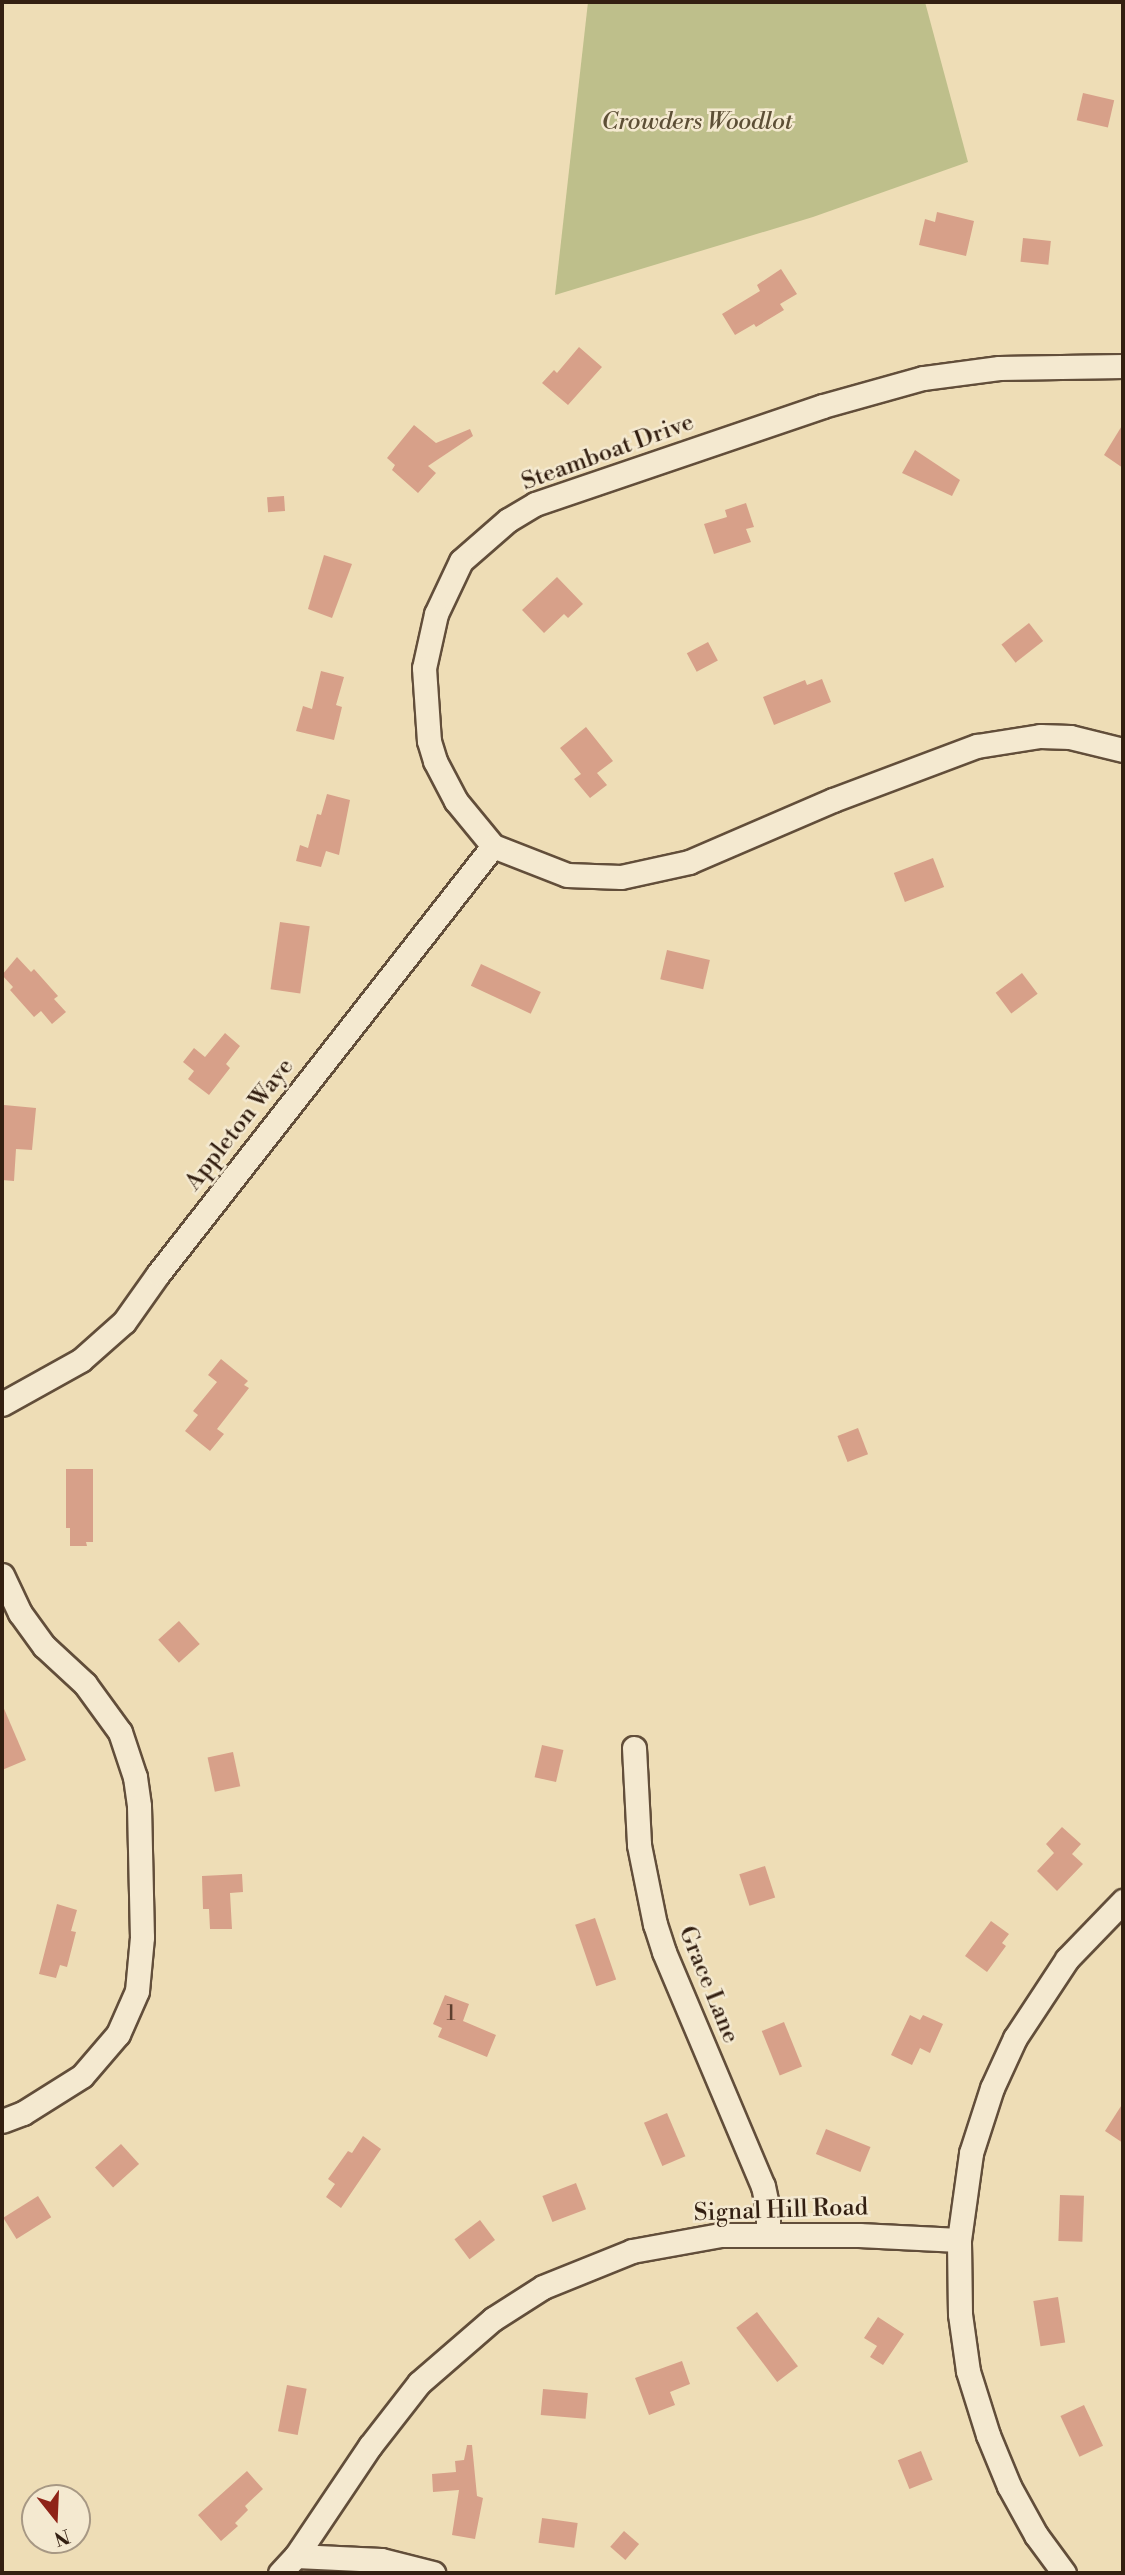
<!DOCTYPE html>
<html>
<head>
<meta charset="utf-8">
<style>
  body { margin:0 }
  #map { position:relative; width:1125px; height:2575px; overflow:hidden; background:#eeddb6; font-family:"Libre Bodoni",serif }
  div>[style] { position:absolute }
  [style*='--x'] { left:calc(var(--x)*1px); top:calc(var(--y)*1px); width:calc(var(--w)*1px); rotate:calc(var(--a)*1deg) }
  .green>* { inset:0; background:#bebf8b }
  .building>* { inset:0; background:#d7a089; transform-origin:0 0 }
  .roads { filter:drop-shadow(2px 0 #624e3a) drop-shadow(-2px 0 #624e3a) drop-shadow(0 2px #624e3a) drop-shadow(0 -2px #624e3a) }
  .minor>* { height:23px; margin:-11.5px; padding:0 11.5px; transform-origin:11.5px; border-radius:11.5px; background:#f4e9d0 }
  span { translate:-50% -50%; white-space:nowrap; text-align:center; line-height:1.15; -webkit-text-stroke:5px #f4e9d0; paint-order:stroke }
  .number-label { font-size:21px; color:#5c3f2f }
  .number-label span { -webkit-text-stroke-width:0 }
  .park-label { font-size:24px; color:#5d4f36; font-style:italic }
  .street-label { font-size:24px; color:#331f11 }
  .frame { position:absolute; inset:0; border:4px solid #331f11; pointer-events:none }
  .north { position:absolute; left:21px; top:2484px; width:70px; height:70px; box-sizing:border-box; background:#f4e9d0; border:2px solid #a79884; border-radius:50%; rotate:162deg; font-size:19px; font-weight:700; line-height:28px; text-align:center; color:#331f11 }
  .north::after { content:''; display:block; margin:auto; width:24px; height:32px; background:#8f2418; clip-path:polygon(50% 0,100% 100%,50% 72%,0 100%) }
</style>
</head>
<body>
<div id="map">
  <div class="green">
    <div style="clip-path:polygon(588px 2px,925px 2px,968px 162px,813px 217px,555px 295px)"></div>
  </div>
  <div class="building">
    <div style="left:1083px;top:93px;width:32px;height:28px;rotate:13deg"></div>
    <div style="clip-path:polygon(937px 212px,974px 221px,966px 256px,919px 245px,925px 219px,935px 222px)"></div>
    <div style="left:1023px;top:238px;width:28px;height:24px;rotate:6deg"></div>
    <div style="clip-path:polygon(781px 269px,797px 294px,780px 304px,784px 310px,756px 327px,754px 324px,735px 335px,722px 314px,760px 291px,757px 285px)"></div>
    <div style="clip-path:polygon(579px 347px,602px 367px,568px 405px,542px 383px,554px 370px,557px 373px)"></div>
    <div style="clip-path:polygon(1123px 424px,1123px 468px,1104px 455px)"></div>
    <div style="clip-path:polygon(414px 425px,436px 443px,470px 429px,473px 436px,428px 466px,436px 473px,418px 493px,392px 470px,395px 465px,387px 458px)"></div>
    <div style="clip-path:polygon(915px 450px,960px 480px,952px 496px,902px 473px)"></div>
    <div style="left:284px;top:496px;width:15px;height:17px;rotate:86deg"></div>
    <div style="clip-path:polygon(746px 503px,754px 527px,746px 529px,751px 542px,714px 554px,704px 524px,727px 517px,725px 510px)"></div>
    <div style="clip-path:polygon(324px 555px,352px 564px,332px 618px,308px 609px)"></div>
    <div style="clip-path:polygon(557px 577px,583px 604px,568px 618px,564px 614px,544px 633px,522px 610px)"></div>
    <div style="left:1029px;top:623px;width:23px;height:35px;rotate:52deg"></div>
    <div style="left:708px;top:642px;width:21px;height:24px;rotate:62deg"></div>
    <div style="clip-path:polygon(321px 671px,344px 677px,336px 705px,342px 707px,334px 740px,296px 731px,303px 706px,312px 709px)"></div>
    <div style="clip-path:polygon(822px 679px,831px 702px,774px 725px,763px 697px,805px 680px,807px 685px)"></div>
    <div style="clip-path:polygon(586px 727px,613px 761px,597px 773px,607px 785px,590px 798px,574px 779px,581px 774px,560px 748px)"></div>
    <div style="clip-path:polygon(327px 794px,350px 800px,339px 855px,326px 851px,321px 867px,296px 861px,300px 845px,308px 848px,317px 814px,321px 815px)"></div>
    <div style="left:933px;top:858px;width:31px;height:42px;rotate:69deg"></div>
    <div style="left:280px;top:922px;width:30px;height:68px;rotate:8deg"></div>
    <div style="left:667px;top:950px;width:44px;height:30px;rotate:13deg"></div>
    <div style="clip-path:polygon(17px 957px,31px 972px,34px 969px,58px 996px,54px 999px,66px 1012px,52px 1024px,41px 1011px,34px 1017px,10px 990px,13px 987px,2px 975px)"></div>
    <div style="left:481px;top:964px;width:66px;height:24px;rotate:25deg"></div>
    <div style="left:1022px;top:973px;width:26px;height:33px;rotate:53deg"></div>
    <div style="clip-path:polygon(225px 1033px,240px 1046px,226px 1064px,230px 1068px,209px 1095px,188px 1079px,194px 1071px,183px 1062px,194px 1048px,205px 1057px)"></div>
    <div style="clip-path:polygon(4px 1105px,36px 1108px,32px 1150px,16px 1149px,14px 1181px,2px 1180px)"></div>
    <div style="clip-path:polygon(221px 1359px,248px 1381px,244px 1385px,249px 1388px,217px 1429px,224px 1434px,210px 1451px,185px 1431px,198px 1415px,193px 1411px,217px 1382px,208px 1375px)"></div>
    <div style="left:858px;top:1428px;width:28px;height:22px;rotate:69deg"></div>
    <div style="clip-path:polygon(66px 1469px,93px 1469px,93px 1542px,86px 1542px,87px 1546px,70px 1546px,70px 1528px,66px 1528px)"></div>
    <div style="left:179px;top:1621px;width:31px;height:28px;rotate:48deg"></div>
    <div style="clip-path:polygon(2px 1704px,26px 1760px,2px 1770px)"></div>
    <div style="left:542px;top:1745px;width:22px;height:33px;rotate:13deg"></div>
    <div style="left:233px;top:1752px;width:35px;height:26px;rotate:78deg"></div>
    <div style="clip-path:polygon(1062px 1827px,1081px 1844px,1072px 1854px,1083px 1864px,1057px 1891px,1037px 1871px,1054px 1853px,1046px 1844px)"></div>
    <div style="left:765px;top:1866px;width:33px;height:27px;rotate:72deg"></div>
    <div style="clip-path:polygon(242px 1874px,243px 1892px,230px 1893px,232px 1929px,210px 1929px,209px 1909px,203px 1909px,202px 1876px)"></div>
    <div style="clip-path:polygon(57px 1904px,77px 1910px,71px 1931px,76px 1932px,67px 1967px,60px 1965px,56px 1978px,39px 1974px)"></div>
    <div style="left:595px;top:1918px;width:65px;height:21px;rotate:71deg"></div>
    <div style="clip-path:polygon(991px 1921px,1009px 1934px,1002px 1943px,1006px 1946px,987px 1972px,965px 1956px)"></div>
    <div style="clip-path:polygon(445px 1995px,469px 2004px,463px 2021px,496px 2035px,487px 2057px,438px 2037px,442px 2028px,433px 2024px)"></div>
    <div style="clip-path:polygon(910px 2015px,920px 2020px,923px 2015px,943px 2024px,930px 2053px,920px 2048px,912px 2065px,891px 2055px)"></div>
    <div style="left:784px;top:2022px;width:48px;height:24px;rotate:68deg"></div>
    <div style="clip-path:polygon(1123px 2103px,1123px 2143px,1105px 2131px)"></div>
    <div style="left:667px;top:2113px;width:47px;height:25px;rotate:67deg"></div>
    <div style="left:826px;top:2129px;width:48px;height:27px;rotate:22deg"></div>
    <div style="clip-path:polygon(363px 2136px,381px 2149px,341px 2208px,326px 2197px,335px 2184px,328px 2179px,348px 2151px,352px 2153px)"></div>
    <div style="left:121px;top:2144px;width:27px;height:35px;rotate:48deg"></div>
    <div style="left:576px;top:2183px;width:28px;height:36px;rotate:69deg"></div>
    <div style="left:1060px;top:2195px;width:24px;height:46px;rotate:2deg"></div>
    <div style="left:38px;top:2196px;width:25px;height:41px;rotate:58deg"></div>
    <div style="left:480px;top:2220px;width:25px;height:32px;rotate:53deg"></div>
    <div style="left:1058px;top:2297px;width:46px;height:25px;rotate:81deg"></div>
    <div style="left:757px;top:2312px;width:68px;height:26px;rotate:53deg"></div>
    <div style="clip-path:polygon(878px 2317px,904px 2334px,883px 2365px,870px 2357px,877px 2346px,864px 2338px)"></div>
    <div style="clip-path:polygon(682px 2361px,690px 2384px,670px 2392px,675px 2405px,649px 2415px,635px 2378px)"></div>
    <div style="left:287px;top:2385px;width:20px;height:47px;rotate:11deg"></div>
    <div style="left:543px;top:2389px;width:45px;height:26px;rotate:5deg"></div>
    <div style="left:1084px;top:2405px;width:45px;height:26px;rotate:65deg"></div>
    <div style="clip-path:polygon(467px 2445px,472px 2445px,477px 2496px,483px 2498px,475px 2539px,452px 2535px,459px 2490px,433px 2492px,432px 2474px,456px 2472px,455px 2461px,464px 2460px)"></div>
    <div style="left:921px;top:2451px;width:31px;height:25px;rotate:68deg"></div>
    <div style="clip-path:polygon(247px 2471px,263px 2489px,245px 2506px,248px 2510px,235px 2523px,238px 2526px,221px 2541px,198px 2515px)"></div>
    <div style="left:542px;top:2518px;width:36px;height:25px;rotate:8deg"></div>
    <div style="left:624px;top:2531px;width:20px;height:21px;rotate:41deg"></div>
  </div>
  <div class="roads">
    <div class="minor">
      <div style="--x:1123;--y:366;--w:124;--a:179.1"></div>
      <div style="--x:999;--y:368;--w:77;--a:172.5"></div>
      <div style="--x:923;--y:378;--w:104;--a:164.4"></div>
      <div style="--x:823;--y:406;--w:304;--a:161.2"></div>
      <div style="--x:535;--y:504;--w:31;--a:149"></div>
      <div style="--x:508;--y:520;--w:62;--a:138.9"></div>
      <div style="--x:461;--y:561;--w:59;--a:115.3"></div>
      <div style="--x:436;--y:614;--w:55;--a:102.5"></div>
      <div style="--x:424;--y:668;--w:73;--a:86.1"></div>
      <div style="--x:429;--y:741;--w:21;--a:73"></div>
      <div style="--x:435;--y:761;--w:45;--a:62.3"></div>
      <div style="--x:456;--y:801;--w:58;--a:50.6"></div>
      <div style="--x:493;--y:846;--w:79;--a:21.4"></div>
      <div style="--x:567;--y:875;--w:54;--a:2.1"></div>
      <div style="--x:621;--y:877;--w:70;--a:-12.4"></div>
      <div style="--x:689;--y:862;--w:157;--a:-23.3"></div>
      <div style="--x:833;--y:800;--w:154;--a:-20.6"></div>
      <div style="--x:977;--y:746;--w:64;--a:-9"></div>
      <div style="--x:1040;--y:736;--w:30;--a:2"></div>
      <div style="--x:1070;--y:737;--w:55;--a:13.8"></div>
      <div style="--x:2;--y:1404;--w:90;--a:-29.1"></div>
      <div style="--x:81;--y:1360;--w:57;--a:-41.5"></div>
      <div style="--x:124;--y:1322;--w:59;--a:-54.7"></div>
      <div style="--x:158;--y:1274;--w:544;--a:-51.95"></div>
      <div style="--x:2;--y:1575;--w:42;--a:64.7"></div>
      <div style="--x:20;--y:1613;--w:41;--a:54"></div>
      <div style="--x:44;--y:1646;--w:56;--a:42.8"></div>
      <div style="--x:85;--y:1684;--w:59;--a:53.9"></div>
      <div style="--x:120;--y:1732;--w:47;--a:71.6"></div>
      <div style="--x:135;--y:1777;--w:29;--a:82"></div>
      <div style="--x:139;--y:1806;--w:131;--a:88.7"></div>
      <div style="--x:142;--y:1937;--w:54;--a:95.3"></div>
      <div style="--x:137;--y:1991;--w:47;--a:113.8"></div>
      <div style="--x:118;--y:2034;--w:55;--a:130.6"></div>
      <div style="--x:82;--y:2076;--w:70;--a:147.9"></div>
      <div style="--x:23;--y:2113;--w:22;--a:159"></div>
      <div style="--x:634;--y:1748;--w:97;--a:87"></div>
      <div style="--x:639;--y:1845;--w:81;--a:78.6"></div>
      <div style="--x:655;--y:1924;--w:29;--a:72"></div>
      <div style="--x:664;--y:1952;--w:254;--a:67.1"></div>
      <div style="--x:763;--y:2186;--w:24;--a:78"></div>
      <div style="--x:768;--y:2209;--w:24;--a:90"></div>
      <div style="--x:296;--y:2556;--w:85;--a:2.7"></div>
      <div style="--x:381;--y:2560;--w:54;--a:14"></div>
      <div style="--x:280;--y:2573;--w:23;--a:-47"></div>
      <div style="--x:296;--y:2556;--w:133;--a:-56.1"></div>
      <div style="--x:370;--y:2446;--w:80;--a:-52.1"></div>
      <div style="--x:419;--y:2383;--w:98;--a:-40.9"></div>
      <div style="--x:493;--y:2319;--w:59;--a:-32.6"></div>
      <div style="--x:543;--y:2287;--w:96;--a:-22"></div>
      <div style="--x:632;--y:2251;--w:89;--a:-10.3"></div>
      <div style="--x:720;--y:2235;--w:139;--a:0"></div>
      <div style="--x:859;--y:2235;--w:100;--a:2.9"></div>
      <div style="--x:1064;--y:2573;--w:47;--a:-126.4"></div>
      <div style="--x:1036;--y:2535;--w:56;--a:-118.9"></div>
      <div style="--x:1009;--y:2486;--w:55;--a:-112.4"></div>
      <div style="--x:988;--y:2435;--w:67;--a:-107.4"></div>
      <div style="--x:968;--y:2371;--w:58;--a:-98"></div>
      <div style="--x:960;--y:2314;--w:74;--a:-90.8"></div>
      <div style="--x:959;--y:2240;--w:88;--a:-82.1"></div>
      <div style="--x:971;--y:2153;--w:68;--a:-72.1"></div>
      <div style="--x:992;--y:2088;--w:55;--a:-65.3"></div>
      <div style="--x:1015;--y:2038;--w:95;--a:-56.6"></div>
      <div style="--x:1067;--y:1959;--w:81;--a:-46"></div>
    </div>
  </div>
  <div class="number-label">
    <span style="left:451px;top:2014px">1</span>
  </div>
  <div class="park-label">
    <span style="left:697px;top:123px">Crowders Woodlot</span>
  </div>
  <div class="street-label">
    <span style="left:608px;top:453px;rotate:-20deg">Steamboat Drive</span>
    <span style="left:240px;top:1125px;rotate:-52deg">Appleton Waye</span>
    <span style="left:708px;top:1985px;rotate:68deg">Grace Lane</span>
    <span style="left:781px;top:2211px;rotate:-2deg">Signal Hill Road</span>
  </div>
  <div class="frame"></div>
  <div class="north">N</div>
</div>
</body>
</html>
